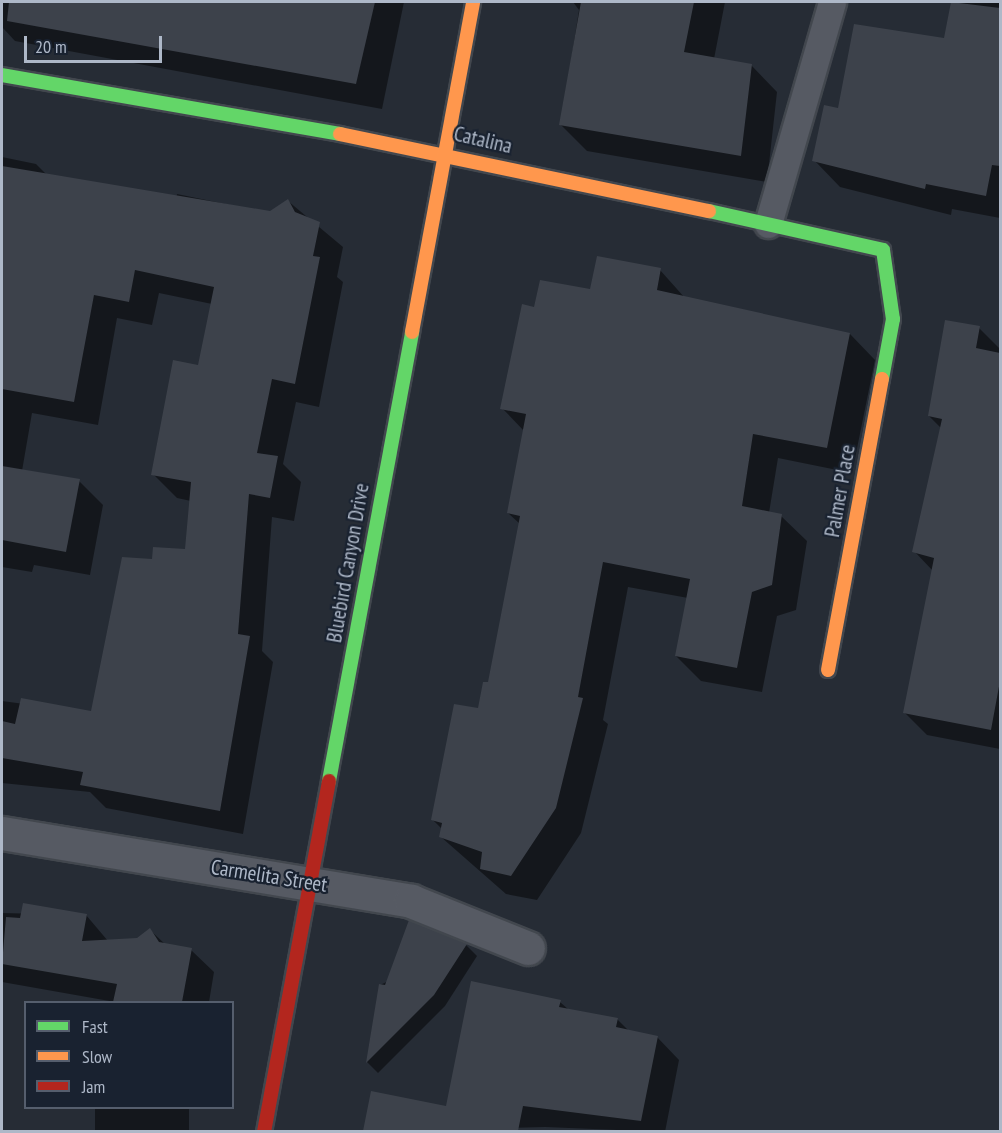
<!DOCTYPE html>
<html>
<head>
<meta charset="utf-8">
<style>
  body { margin:0 }
  #map { position:relative; width:1002px; height:1133px; overflow:hidden; background:#262c35; font-family:"PT Sans Narrow",sans-serif }
  div>[style] { position:absolute }
  [style*='--x'] { left:calc(var(--x)*1px); top:calc(var(--y)*1px); width:calc(var(--w)*1px); rotate:calc(var(--a)*1deg) }
  .shadow>* { inset:0; background:#0007; transform-origin:0 0 }
  .building>* { inset:0; background:#3d424b }
  .roads { filter:drop-shadow(2px 0 #42474e) drop-shadow(-2px 0 #42474e) drop-shadow(0 2px #42474e) drop-shadow(0 -2px #42474e) }
  .lane>* { height:27px; margin:-13.5px; padding:0 13.5px; transform-origin:13.5px; border-radius:13.5px; background:#565a63 }
  .street>* { height:33px; margin:-16.5px; padding:0 16.5px; transform-origin:16.5px; border-radius:16.5px; background:#565a63 }
  .fast>* { height:14px; margin:-7px; padding:0 7px; transform-origin:7px; border-radius:7px; background:#63d668 }
  .slow>* { height:14px; margin:-7px; padding:0 7px; transform-origin:7px; border-radius:7px; background:#ff974d }
  .jam>* { height:14px; margin:-7px; padding:0 7px; transform-origin:7px; border-radius:7px; background:#b3261e }
  span { translate:-50% -50%; white-space:nowrap; text-align:center; line-height:1.15; -webkit-text-stroke:4.5px #192230; paint-order:stroke }
  .street-label { font-size:21px; color:#aeb8c8 }
  .frame { position:absolute; inset:0; border:3px solid #aeb8c8; pointer-events:none }
  .legend { position:absolute; left:24px; top:1001px; width:210px; height:108px; box-sizing:border-box; background:#192230; border:2px solid #555e6d; margin:0; padding:8px 10px; list-style:none; font-size:18px; color:#aeb8c8 }
  .legend li { display:flex; align-items:center; gap:12px; height:30px }
  .legend b { width:30px; border:2px solid #555e6d }
  .scale { position:absolute; left:24px; top:36px; width:138px; height:27px; box-sizing:border-box; border:3px solid #aeb8c8; border-top:0; padding-left:8px; font-size:18px; line-height:21px; white-space:nowrap; color:#aeb8c8; -webkit-text-stroke:4px #192230; paint-order:stroke }
</style>
</head>
<body>
<div id="map">
  <div class="shadow">
    <div style="clip-path:polygon(2px 2px,404px 2px,382px 109px,15px 41px,2px 27px)"></div>
    <div style="clip-path:polygon(573px 2px,725px 2px,714px 59px,751px 65px,777px 92px,767px 182px,587px 151px,561px 125px,579px 10px)"></div>
    <div style="clip-path:polygon(953px 2px,1000px 2px,1000px 218px,952px 209px,951px 215px,840px 187px,814px 160px,840px 109px,945px 40px)"></div>
    <div style="clip-path:polygon(2px 157px,36px 164px,49px 177px,176px 201px,177px 194px,270px 213px,288px 201px,343px 247px,337px 277px,343px 282px,319px 407px,296px 402px,283px 464px,301px 482px,294px 521px,272px 517px,262px 651px,273px 662px,243px 834px,106px 808px,90px 792px,2px 783px,2px 701px,92px 713px,153px 561px,186px 550px,191px 501px,177px 498px,153px 474px,199px 367px,212px 304px,159px 293px,152px 325px,117px 318px,98px 425px,32px 413px,22px 471px,79px 481px,103px 505px,90px 575px,34px 565px,32px 572px,2px 567px,2px 571px)"></div>
    <div style="clip-path:polygon(660px 270px,685px 298px,850px 334px,875px 360px,852px 473px,778px 458px,769px 513px,781px 516px,807px 541px,796px 610px,777px 616px,762px 692px,701px 681px,676px 656px,688px 598px,628px 587px,603px 720px,608px 724px,581px 833px,537px 900px,506px 894px,441px 837px,442px 829px,433px 820px,489px 684px,520px 524px,508px 513px,524px 431px,502px 408px,535px 308px)"></div>
    <div style="clip-path:polygon(979px 328px,1000px 349px,1000px 749px,927px 735px,905px 713px,933px 571px,914px 551px,941px 428px,929px 416px)"></div>
    <div style="clip-path:polygon(2px 913px,86px 915px,108px 941px,138px 940px,150px 930px,166px 945px,191px 950px,214px 972px,209px 1002px,115px 1002px,2px 982px)"></div>
    <div style="clip-path:polygon(466px 945px,477px 956px,445px 1006px,378px 1073px,367px 1062px,380px 985px)"></div>
    <div style="clip-path:polygon(560px 1002px,569px 1010px,617px 1019px,630px 1032px,657px 1037px,679px 1060px,665px 1132px,545px 1127px,365px 1132px,373px 1093px,447px 1107px)"></div>
    <div style="left:95px;top:1108px;width:94px;height:24px"></div>
  </div>
  <div class="building">
    <div style="clip-path:polygon(9px 2px,375px 2px,356px 84px,7px 21px)"></div>
    <div style="clip-path:polygon(581px 2px,694px 2px,684px 52px,752px 64px,741px 156px,559px 125px)"></div>
    <div style="clip-path:polygon(951px 2px,1000px 8px,1000px 166px,992px 165px,986px 196px,926px 184px,925px 189px,812px 161px,824px 105px,838px 108px,854px 24px,944px 38px)"></div>
    <div style="clip-path:polygon(2px 166px,270px 211px,288px 199px,295px 212px,320px 222px,313px 256px,320px 257px,295px 384px,272px 379px,257px 453px,278px 456px,270px 498px,249px 494px,238px 634px,250px 636px,220px 811px,80px 785px,83px 772px,2px 758px,2px 721px,15px 724px,21px 698px,91px 711px,122px 557px,152px 559px,153px 547px,185px 549px,191px 482px,151px 475px,173px 360px,198px 365px,214px 287px,135px 270px,129px 302px,94px 295px,74px 402px,2px 389px)"></div>
    <div style="clip-path:polygon(597px 256px,661px 268px,657px 290px,850px 333px,827px 448px,753px 434px,742px 506px,782px 514px,772px 585px,752px 592px,737px 668px,675px 656px,690px 579px,603px 562px,578px 697px,583px 698px,556px 808px,511px 876px,480px 869px,482px 852px,439px 837px,442px 823px,431px 820px,454px 704px,478px 708px,483px 682px,488px 682px,520px 516px,507px 513px,526px 414px,500px 409px,522px 304px,534px 307px,540px 280px,590px 289px)"></div>
    <div style="clip-path:polygon(945px 320px,980px 326px,976px 348px,1000px 353px,1000px 681px,991px 730px,903px 713px,934px 558px,912px 552px,942px 419px,928px 416px)"></div>
    <div style="clip-path:polygon(2px 466px,80px 479px,66px 552px,2px 540px)"></div>
    <div style="clip-path:polygon(23px 903px,87px 914px,82px 941px,137px 938px,150px 928px,159px 942px,192px 948px,182px 1002px,113px 1002px,117px 984px,2px 964px,6px 917px,20px 918px)"></div>
    <div style="clip-path:polygon(409px 920px,467px 944px,434px 995px,366px 1063px,379px 984px,385px 985px)"></div>
    <div style="clip-path:polygon(471px 981px,561px 1000px,559px 1007px,618px 1018px,616px 1027px,658px 1036px,641px 1121px,523px 1106px,518px 1131px,363px 1131px,371px 1091px,446px 1106px)"></div>
  </div>
  <div class="roads">
    <div class="lane">
      <div style="--x:768;--y:224;--w:231;--a:-73.9"></div>
    </div>
    <div class="street">
      <div style="--x:2;--y:833;--w:415;--a:9.4"></div>
      <div style="--x:411;--y:901;--w:126;--a:21.9"></div>
    </div>
    <div class="fast">
      <div style="--x:2;--y:75;--w:343;--a:9.9"></div>
      <div style="--x:709;--y:211;--w:178;--a:12.6"></div>
      <div style="--x:883;--y:250;--w:70;--a:81.8"></div>
      <div style="--x:893;--y:319;--w:61;--a:100.4"></div>
      <div style="--x:329;--y:781;--w:457;--a:-79.5"></div>
    </div>
    <div class="slow">
      <div style="--x:340;--y:134;--w:377;--a:11.8"></div>
      <div style="--x:412;--y:332;--w:336;--a:-79.5"></div>
      <div style="--x:828;--y:670;--w:296;--a:-79.5"></div>
    </div>
    <div class="jam">
      <div style="--x:264;--y:1132;--w:357;--a:-79.5"></div>
    </div>
  </div>
  <div class="street-label">
    <span style="left:483px;top:140px;rotate:13deg">Catalina</span>
    <span style="left:840px;top:491px;rotate:-80deg">Palmer Place</span>
    <span style="left:348px;top:563px;rotate:-80deg">Bluebird Canyon Drive</span>
    <span style="left:269px;top:876px;rotate:9deg">Carmelita Street</span>
  </div>
  <div class="frame"></div>
  <ul class="legend">
  <li><b style="height:8px;background:#63d668"></b>Fast</li>
  <li><b style="height:8px;background:#ff974d"></b>Slow</li>
  <li><b style="height:8px;background:#b3261e"></b>Jam</li>
  </ul>
  <div class="scale">20 m</div>
</div>
</body>
</html>
